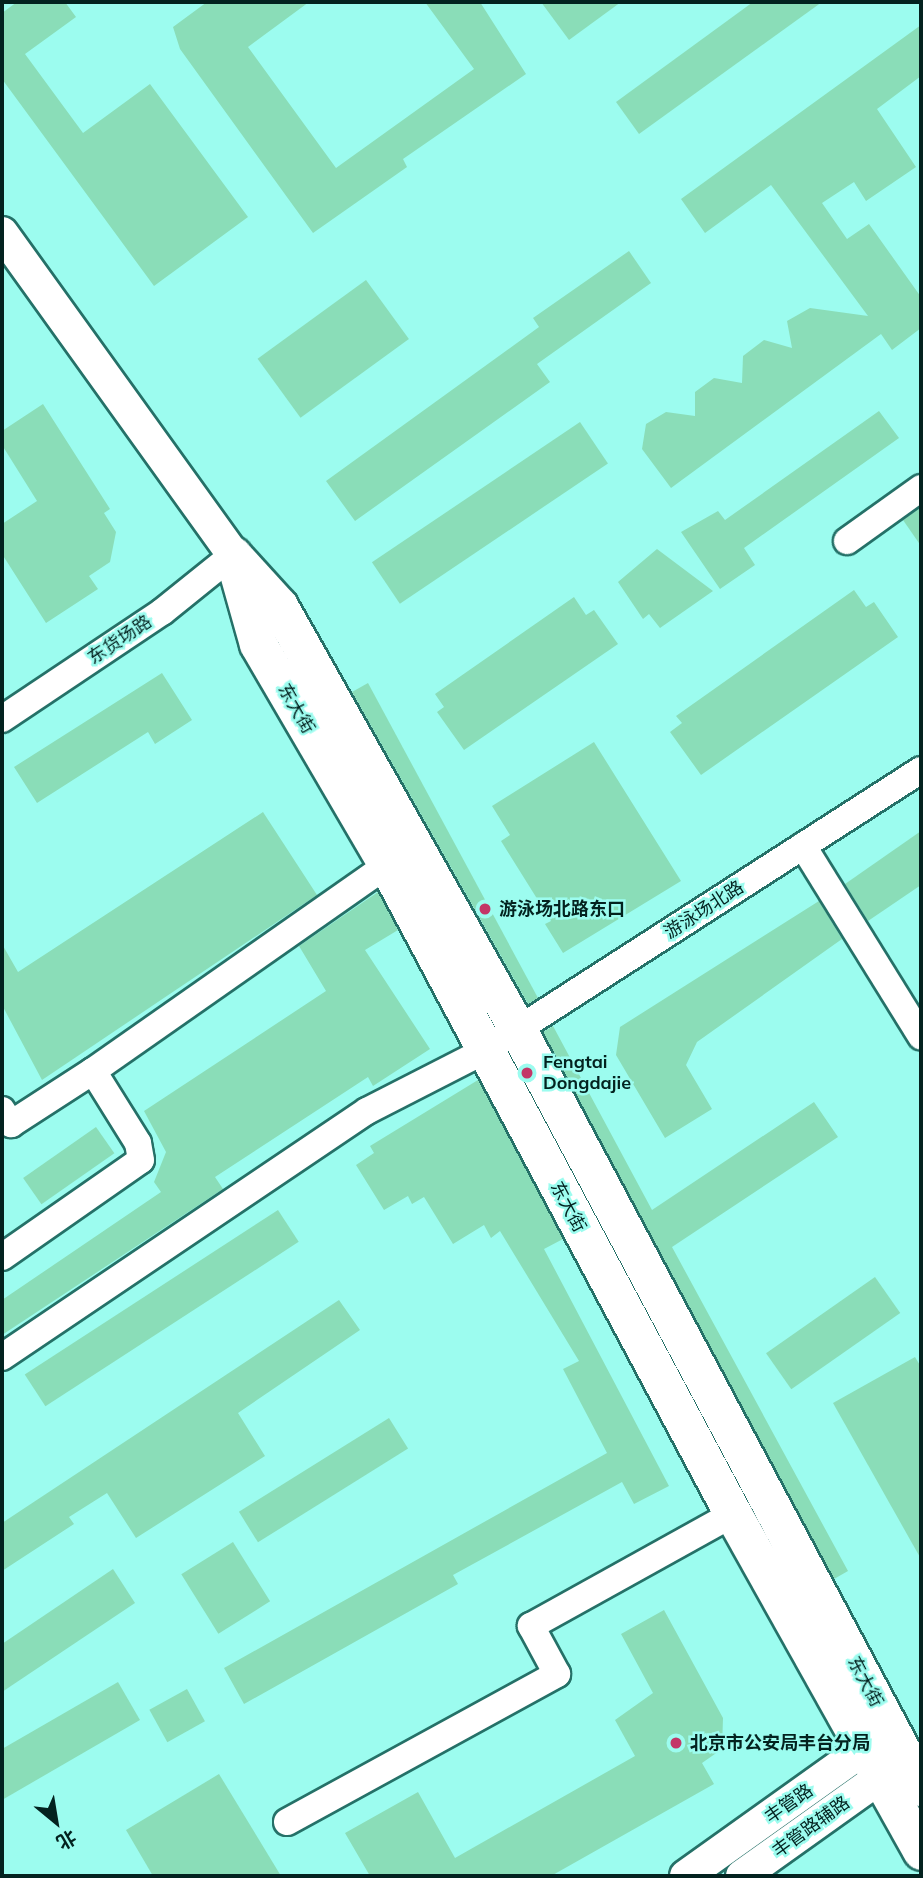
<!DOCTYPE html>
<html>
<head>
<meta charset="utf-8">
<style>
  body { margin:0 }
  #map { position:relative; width:923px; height:1878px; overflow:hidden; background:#9cfcef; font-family:Mulish,"Noto Sans SC",sans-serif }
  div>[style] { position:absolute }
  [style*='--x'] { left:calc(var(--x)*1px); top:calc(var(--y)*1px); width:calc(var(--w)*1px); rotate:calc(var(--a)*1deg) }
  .building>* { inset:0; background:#8addb8; transform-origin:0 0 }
  .roads { filter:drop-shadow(2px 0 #257168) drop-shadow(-2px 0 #257168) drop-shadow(0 2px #257168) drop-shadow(0 -2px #257168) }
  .minor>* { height:26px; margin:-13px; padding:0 13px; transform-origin:13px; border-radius:13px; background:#fff }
  .tertiary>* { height:32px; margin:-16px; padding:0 16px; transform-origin:16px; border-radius:16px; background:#fff }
  .secondary>* { height:37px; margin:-18.5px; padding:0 18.5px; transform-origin:18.5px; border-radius:18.5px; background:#fff }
  .dots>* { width:19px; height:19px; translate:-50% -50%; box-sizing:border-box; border:4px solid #9cfcef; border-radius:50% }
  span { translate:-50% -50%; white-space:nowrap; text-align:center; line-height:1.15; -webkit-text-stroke:5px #9cfcef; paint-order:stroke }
  .street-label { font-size:18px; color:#03221f }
  .poi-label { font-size:18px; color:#03221f; font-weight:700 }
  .left { translate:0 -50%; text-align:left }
  .frame { position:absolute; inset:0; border:4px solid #03221f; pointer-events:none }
  .north { position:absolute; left:21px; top:1787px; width:70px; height:70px; -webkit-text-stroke:5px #9cfcef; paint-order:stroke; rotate:150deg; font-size:19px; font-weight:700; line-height:28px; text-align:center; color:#03221f }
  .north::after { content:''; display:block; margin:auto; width:24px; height:32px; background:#03221f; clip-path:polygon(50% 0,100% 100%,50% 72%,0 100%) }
</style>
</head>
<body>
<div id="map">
  <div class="building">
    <div style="clip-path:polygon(17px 2px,65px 2px,76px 17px,25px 54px,83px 133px,150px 84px,248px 217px,154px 286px,2px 79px,2px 13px)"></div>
    <div style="clip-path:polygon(207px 2px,309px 2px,248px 47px,336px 168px,474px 69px,425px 2px,480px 2px,526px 74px,403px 159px,407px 167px,313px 233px,180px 49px,173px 27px)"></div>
    <div style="clip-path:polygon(541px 2px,621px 2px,569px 40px)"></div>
    <div style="clip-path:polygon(753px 2px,822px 2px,639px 134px,616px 102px)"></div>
    <div style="clip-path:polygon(921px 25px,921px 76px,877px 109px,916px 167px,866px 201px,854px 182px,822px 203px,847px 239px,869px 224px,921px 297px,921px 328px,892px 350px,881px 334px,671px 488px,642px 449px,646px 424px,666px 412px,695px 416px,695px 392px,714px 378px,742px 383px,743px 356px,764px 340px,792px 348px,787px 321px,810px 308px,868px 316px,771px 185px,705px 233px,681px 199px)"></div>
    <div style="clip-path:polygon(629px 251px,651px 283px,537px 364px,550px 382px,355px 521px,326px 481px,539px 327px,533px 318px)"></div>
    <div style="left:366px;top:280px;width:73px;height:134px;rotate:54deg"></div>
    <div style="clip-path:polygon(43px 404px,110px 509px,104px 513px,116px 532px,110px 562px,89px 576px,98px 589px,46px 623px,2px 554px,2px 524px,37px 501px,2px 445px,2px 431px)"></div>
    <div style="clip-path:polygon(879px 411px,899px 438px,744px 548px,755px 565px,720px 589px,681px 532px,718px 511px,725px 520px)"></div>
    <div style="left:580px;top:422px;width:50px;height:251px;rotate:56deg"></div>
    <div style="clip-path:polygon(921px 507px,921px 546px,903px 520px)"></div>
    <div style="clip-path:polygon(657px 549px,713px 591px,660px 628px,649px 614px,643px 619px,618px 582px)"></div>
    <div style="clip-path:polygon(854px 590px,866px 607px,874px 602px,898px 637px,701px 775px,670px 732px,682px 723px,676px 716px)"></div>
    <div style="clip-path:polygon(574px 597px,586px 615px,594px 610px,618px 644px,464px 750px,437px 712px,444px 707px,435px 694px)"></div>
    <div style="clip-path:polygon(162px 673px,192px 720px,155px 744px,148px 732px,37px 803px,14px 767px)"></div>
    <div style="clip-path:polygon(368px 683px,538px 998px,528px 1004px,352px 692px)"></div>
    <div style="clip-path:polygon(594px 742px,681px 881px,563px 953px,545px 924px,551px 921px,501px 841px,510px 835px,492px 806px)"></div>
    <div style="clip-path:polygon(263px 812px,317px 895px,42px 1080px,2px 1005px,2px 944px,18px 972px)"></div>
    <div style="clip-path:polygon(921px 831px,921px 885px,868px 921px,845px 884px)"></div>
    <div style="clip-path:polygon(378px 892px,398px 930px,365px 950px,430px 1049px,373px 1086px,368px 1077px,215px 1177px,223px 1189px,2px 1335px,2px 1300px,161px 1192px,154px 1182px,166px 1152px,144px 1111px,326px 991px,299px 946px)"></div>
    <div style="clip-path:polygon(819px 901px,842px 939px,697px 1042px,686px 1065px,712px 1109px,665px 1138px,616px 1055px,620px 1027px)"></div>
    <div style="clip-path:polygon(553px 1026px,652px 1210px,814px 1102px,838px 1137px,672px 1247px,848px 1571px,834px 1579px,543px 1032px)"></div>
    <div style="clip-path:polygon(478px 1080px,563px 1239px,544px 1249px,669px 1486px,634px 1504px,622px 1482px,453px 1575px,458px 1584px,244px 1704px,224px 1668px,607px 1453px,563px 1369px,579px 1361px,500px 1231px,491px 1238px,484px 1225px,453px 1244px,424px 1197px,412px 1204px,408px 1196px,384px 1210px,356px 1165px,374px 1153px,370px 1146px)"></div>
    <div style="left:96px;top:1127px;width:32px;height:89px;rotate:55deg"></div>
    <div style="left:278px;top:1210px;width:38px;height:302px;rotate:57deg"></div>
    <div style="left:875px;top:1277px;width:44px;height:133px;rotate:55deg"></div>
    <div style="clip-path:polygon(339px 1300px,360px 1330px,238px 1413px,265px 1456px,136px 1538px,107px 1493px,69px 1517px,74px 1524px,2px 1571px,2px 1523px)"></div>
    <div style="clip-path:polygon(915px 1357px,921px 1367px,921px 1559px,833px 1403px)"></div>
    <div style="left:389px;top:1418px;width:36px;height:177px;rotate:58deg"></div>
    <div style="left:233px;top:1542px;width:70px;height:61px;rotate:58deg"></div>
    <div style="clip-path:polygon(113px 1569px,135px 1603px,2px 1692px,2px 1644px)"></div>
    <div style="clip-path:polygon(664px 1610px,723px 1718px,722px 1749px,702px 1763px,714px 1784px,551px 1876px,370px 1876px,345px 1833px,418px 1792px,455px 1858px,635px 1756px,615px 1720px,653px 1693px,621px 1634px)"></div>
    <div style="clip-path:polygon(118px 1682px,140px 1720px,2px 1800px,2px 1749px)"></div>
    <div style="left:187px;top:1689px;width:37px;height:43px;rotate:61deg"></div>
    <div style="clip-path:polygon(219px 1774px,281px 1876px,153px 1876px,126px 1830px)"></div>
  </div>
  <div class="roads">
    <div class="minor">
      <div style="--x:847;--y:541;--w:91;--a:-35.6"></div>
      <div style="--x:2;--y:719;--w:192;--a:-33.8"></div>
      <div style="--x:162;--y:612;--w:91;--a:-38.8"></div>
      <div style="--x:803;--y:846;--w:224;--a:58.2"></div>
      <div style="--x:2;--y:1110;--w:17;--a:57"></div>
      <div style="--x:11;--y:1124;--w:98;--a:-32.9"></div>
      <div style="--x:2;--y:1257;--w:169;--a:-34.9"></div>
      <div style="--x:141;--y:1160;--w:17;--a:-100"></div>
      <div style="--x:138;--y:1143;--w:85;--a:-122"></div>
      <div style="--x:93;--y:1071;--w:359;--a:-35"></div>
      <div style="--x:2;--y:1357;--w:440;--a:-34"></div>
      <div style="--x:367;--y:1111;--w:134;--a:-27.1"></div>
      <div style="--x:486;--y:1050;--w:517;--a:-32.77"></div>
      <div style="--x:287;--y:1822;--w:308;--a:-28.7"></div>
      <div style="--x:557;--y:1674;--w:55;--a:-118.4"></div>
      <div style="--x:531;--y:1626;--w:231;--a:-29"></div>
    </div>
    <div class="tertiary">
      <div style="--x:2;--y:233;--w:396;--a:54.3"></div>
      <div style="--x:686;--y:1876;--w:243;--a:-35.5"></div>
      <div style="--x:742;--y:1876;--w:171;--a:-35.5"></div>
    </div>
    <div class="secondary">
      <div style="--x:233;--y:555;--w:92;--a:74.3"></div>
      <div style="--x:258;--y:644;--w:256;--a:59.7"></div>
      <div style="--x:387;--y:865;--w:735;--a:61.94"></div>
      <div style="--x:733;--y:1514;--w:386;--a:60.8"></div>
      <div style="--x:238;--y:561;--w:61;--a:47.7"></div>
      <div style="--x:279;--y:606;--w:487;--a:60.6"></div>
      <div style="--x:518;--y:1030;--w:858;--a:61.97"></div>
    </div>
  </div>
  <div class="dots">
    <div style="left:485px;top:909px;background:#c33667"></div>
    <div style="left:527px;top:1073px;background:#c33667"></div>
    <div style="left:676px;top:1743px;background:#c33667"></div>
  </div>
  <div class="street-label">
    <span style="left:120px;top:640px;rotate:-34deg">东货场路</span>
    <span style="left:296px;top:709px;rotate:60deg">东大街</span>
    <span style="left:704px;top:910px;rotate:-33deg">游泳场北路</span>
    <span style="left:568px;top:1207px;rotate:62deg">东大街</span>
    <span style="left:865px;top:1682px;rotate:62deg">东大街</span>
    <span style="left:789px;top:1804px;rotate:-35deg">丰管路</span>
    <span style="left:811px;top:1827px;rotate:-36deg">丰管路辅路</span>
  </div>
  <div class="poi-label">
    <span class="left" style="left:499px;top:909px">游泳场北路东口</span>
    <span class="left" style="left:543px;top:1073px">Fengtai<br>Dongdajie</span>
    <span class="left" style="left:690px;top:1743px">北京市公安局丰台分局</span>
  </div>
  <div class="frame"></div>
  <div class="north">北</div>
</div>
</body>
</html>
